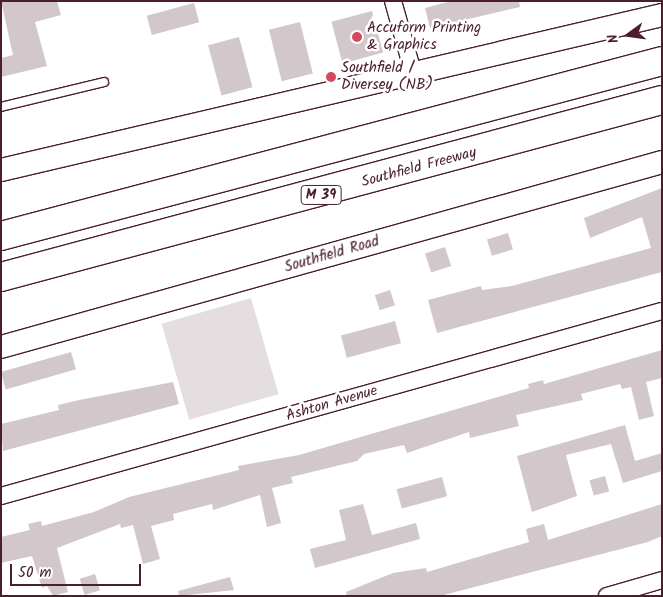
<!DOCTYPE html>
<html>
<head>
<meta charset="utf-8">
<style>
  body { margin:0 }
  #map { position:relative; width:663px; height:597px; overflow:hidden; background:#fff; font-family:Kalam,sans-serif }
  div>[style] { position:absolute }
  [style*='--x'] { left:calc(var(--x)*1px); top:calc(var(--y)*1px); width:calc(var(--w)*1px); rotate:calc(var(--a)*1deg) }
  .green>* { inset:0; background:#e5dee0; transform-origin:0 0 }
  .building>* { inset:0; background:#d2c7cb; transform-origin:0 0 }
  .roads { filter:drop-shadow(1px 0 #4a1f2b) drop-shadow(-1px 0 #4a1f2b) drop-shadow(0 1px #4a1f2b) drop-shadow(0 -1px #4a1f2b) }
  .lane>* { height:8px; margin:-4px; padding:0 4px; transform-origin:4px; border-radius:4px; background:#fff }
  .street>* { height:16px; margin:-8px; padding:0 8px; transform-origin:8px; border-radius:8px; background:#fff }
  .secondary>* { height:22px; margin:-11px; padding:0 11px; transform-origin:11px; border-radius:11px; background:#fff }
  .highway>* { height:28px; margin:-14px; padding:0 14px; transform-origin:14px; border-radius:14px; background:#fff }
  .dots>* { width:14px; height:14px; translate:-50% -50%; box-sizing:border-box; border:2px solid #fff; border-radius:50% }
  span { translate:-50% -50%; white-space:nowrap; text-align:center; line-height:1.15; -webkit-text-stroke:5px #fff; paint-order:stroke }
  .shield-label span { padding:1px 4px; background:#fff; border:1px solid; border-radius:4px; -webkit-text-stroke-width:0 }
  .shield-label { font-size:14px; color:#4a1f2b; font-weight:700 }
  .poi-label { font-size:15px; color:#4a1f2b }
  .left { translate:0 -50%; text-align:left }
  .street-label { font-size:15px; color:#4a1f2b }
  .frame { position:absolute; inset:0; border:2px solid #4a1f2b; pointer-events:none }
  .north { position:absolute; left:603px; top:10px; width:50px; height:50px; -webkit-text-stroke:4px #fff; paint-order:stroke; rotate:256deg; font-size:14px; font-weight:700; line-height:20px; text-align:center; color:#4a1f2b }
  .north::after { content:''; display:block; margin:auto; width:18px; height:22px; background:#4a1f2b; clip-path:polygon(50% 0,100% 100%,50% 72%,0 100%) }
  .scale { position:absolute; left:10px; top:564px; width:131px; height:22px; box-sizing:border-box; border:2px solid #4a1f2b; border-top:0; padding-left:6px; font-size:15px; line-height:18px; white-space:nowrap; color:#4a1f2b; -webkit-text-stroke:4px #fff; paint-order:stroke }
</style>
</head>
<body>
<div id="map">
  <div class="green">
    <div style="left:251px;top:298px;width:100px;height:93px;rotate:74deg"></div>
  </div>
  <div class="building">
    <div style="clip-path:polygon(1px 1px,57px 1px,61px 15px,35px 22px,47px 66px,1px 77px,1px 58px,13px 55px)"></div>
    <div style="clip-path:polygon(451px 1px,519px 1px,520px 7px,430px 28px,425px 8px)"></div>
    <div style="left:194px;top:3px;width:20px;height:49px;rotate:75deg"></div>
    <div style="left:372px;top:11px;width:43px;height:42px;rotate:75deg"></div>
    <div style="left:300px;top:22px;width:53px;height:32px;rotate:76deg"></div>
    <div style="left:239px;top:37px;width:52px;height:32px;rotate:75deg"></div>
    <div style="clip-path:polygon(662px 188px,662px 272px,437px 333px,428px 300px,481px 286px,482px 290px,512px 286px,651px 248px,642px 217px,590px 238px,584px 218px)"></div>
    <div style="left:508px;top:233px;width:17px;height:22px;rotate:73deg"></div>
    <div style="left:445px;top:247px;width:20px;height:21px;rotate:72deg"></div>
    <div style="left:390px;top:290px;width:16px;height:16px;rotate:72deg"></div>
    <div style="left:395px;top:321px;width:23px;height:56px;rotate:75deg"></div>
    <div style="clip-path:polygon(662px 350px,662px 378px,646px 382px,654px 416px,639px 420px,631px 387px,622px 389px,620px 384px,581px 394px,583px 400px,516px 415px,519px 426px,470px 438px,469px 432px,407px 453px,404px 445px,364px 454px,357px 461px,291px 477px,293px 483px,272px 488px,281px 523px,267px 527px,260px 495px,213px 510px,212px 504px,173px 514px,174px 520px,151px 526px,160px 559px,143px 564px,133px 525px,121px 528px,120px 524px,57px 548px,68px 592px,53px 596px,47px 586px,42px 588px,32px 556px,1px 563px,1px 537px,30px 530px,28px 524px,41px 521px,42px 526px,94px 512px,129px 497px,239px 470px,238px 466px,299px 455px,529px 388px,528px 384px,543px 380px,544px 384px)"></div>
    <div style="left:71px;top:352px;width:18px;height:73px;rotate:74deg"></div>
    <div style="clip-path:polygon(173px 382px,179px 404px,3px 451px,1px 424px,59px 410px,58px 405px,79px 400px)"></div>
    <div style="clip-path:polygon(625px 425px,635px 461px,662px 453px,662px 471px,623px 483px,611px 444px,566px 455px,577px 496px,532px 512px,517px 456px)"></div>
    <div style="left:605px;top:476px;width:16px;height:16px;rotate:75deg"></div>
    <div style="left:442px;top:477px;width:20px;height:47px;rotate:75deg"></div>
    <div style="clip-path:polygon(363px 504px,372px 535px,416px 523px,420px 539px,315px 568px,310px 549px,346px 540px,339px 510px)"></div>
    <div style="clip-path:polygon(662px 504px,662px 536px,648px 542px,440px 596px,347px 596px,346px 592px,393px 573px,426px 568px,427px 572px,529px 542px,526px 529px,544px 524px,548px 540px)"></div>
    <div style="left:95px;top:574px;width:17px;height:16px;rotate:73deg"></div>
    <div style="clip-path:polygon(230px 577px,234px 590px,179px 596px,178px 591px)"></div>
  </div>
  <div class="roads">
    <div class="lane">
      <div style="--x:1;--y:107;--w:106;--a:-13.6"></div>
    </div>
    <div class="street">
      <div style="--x:393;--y:1;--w:74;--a:74.3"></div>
      <div style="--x:1;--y:496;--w:686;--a:-15.64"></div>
      <div style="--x:607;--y:596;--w:57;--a:-16.2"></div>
    </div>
    <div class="secondary">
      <div style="--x:1;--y:170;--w:679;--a:-13.2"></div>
      <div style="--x:1;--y:347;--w:686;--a:-15.64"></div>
    </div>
    <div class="highway">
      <div style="--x:1;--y:236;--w:684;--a:-14.83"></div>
      <div style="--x:1;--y:277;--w:684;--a:-14.99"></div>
    </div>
  </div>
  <div class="dots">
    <div style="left:357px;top:37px;background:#d1495b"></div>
    <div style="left:331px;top:77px;background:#d1495b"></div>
  </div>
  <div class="shield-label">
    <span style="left:321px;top:195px">M 39</span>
  </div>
  <div class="poi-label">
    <span class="left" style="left:367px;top:37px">Accuform Printing<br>&amp; Graphics</span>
    <span class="left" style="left:341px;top:77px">Southfield /<br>Diversey (NB)</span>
  </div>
  <div class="street-label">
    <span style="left:419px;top:168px;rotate:-15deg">Southfield Freeway</span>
    <span style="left:332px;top:255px;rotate:-16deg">Southfield Road</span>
    <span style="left:332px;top:404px;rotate:-16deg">Ashton Avenue</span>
  </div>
  <div class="frame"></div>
  <div class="north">N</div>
  <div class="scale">50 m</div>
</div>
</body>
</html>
